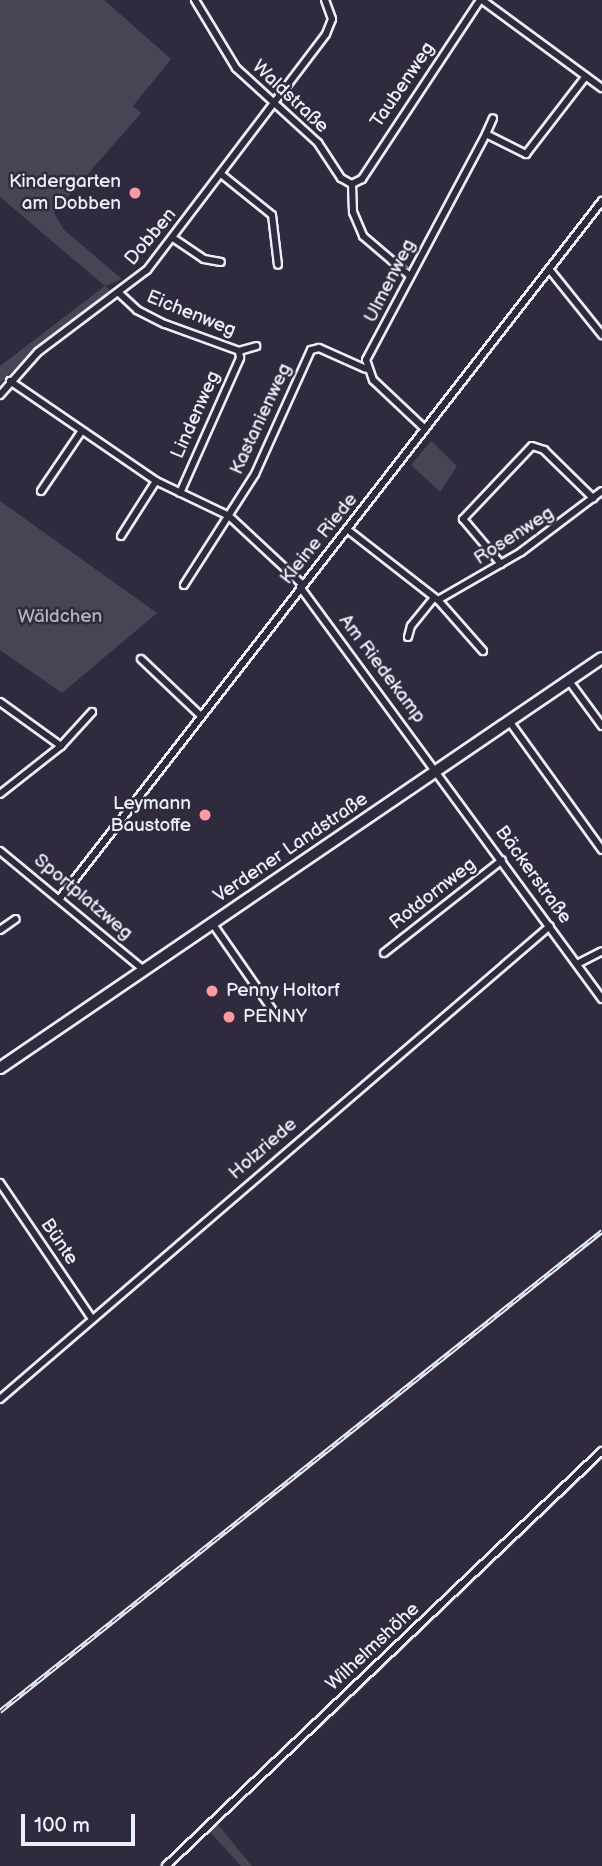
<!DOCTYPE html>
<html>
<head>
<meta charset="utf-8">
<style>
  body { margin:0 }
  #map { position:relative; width:602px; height:1866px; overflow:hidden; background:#2f2a3d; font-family:"Balsamiq Sans",sans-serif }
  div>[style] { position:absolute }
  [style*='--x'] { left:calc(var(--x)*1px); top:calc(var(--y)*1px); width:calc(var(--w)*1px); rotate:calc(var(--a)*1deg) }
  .green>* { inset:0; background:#464455 }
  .roads { filter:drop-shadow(2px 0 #e8f1f8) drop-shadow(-2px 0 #e8f1f8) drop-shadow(0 2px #e8f1f8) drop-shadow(0 -2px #e8f1f8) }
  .street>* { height:6px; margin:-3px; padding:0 3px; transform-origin:3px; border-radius:3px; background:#2f2a3d }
  .primary>* { height:10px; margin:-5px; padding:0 5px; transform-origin:5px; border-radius:5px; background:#2f2a3d }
  .rail>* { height:5px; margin-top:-2.5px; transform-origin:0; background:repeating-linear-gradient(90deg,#2f2a3d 0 8px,#e8f1f8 0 16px); box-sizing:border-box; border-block:2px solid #e8f1f8 }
  .dots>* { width:19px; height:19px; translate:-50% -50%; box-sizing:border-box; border:4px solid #2f2a3d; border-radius:50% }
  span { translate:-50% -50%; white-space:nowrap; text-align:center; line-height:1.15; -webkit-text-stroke:5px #2f2a3d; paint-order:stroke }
  .street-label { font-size:19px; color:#e8f1f8 }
  .poi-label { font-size:19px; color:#e8f1f8 }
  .right { translate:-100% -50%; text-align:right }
  .left { translate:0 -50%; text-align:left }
  .park-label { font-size:19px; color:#afb4bf }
  .scale { position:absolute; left:21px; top:1814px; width:114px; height:32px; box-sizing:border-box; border:4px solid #e8f1f8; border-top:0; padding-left:9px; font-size:21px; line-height:24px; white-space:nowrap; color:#e8f1f8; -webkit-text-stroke:5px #2f2a3d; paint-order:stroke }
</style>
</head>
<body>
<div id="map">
  <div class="green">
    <div style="clip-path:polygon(0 0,104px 0,171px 59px,133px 106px,141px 113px,54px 213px,64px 230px,122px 279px,106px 286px,112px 292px,34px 349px,0 384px,0 366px,105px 286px,0 197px)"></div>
    <div style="clip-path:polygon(431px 441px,457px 466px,440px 492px,411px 465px)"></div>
    <div style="clip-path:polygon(0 501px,157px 613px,62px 693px,0 650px)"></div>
    <div style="clip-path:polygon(602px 1445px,602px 1460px,320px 1729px,311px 1720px)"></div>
    <div style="clip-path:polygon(210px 1815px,252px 1866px,241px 1866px,210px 1832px,174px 1866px,159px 1866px)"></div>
  </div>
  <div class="roads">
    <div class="street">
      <div style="--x:195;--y:0;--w:79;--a:58.9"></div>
      <div style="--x:236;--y:68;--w:111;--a:42.4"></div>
      <div style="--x:318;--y:143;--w:42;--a:56.7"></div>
      <div style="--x:341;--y:178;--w:13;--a:29"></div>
      <div style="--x:482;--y:0;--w:149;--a:36.3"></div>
      <div style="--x:486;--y:134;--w:17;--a:-66"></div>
      <div style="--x:221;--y:174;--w:65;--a:38.8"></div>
      <div style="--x:272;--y:215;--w:50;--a:83.2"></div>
      <div style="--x:352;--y:184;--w:11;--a:-27"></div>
      <div style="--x:362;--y:179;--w:214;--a:-56.6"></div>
      <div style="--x:352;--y:184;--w:28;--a:88"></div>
      <div style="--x:353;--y:212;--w:26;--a:67"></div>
      <div style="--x:363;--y:236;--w:62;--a:40.4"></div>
      <div style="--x:173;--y:238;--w:37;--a:34"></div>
      <div style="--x:204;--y:259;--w:17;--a:10"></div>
      <div style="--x:549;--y:269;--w:85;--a:51.2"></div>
      <div style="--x:119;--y:293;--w:25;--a:43"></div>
      <div style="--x:137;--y:310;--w:31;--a:27"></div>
      <div style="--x:165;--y:324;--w:79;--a:20"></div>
      <div style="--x:239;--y:351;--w:18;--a:-16"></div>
      <div style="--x:10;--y:381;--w:177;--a:34.4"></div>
      <div style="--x:156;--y:481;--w:81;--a:25.6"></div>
      <div style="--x:229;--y:516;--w:100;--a:43"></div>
      <div style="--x:0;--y:395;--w:57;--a:-48.5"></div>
      <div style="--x:38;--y:352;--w:136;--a:-37"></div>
      <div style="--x:147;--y:270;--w:296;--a:-52.8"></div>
      <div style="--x:326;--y:34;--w:16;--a:-68"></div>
      <div style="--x:332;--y:19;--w:20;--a:-110"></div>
      <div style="--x:425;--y:429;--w:71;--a:-136.7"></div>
      <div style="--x:373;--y:380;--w:21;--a:-109"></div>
      <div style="--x:366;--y:360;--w:256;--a:-62"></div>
      <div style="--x:486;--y:134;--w:45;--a:26.6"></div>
      <div style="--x:526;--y:154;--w:98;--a:-52.4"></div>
      <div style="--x:41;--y:491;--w:71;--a:-55.9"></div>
      <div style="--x:180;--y:493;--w:148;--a:-66"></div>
      <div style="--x:240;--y:358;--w:7;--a:-98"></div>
      <div style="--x:348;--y:530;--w:114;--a:37.9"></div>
      <div style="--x:438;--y:600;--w:96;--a:-30"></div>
      <div style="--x:521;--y:552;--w:101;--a:-37"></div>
      <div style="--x:121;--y:536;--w:65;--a:-57.5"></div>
      <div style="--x:501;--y:564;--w:59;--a:-130.2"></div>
      <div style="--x:463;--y:519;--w:100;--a:-46.6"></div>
      <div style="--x:532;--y:446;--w:13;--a:18"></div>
      <div style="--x:544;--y:450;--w:69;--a:44.4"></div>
      <div style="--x:184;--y:585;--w:132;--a:-57.4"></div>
      <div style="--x:255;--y:474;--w:136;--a:-65.7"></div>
      <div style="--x:311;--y:350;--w:8;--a:-14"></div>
      <div style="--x:319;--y:348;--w:51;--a:24.1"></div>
      <div style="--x:300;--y:587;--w:511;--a:53.76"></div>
      <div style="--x:438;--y:600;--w:68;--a:48.6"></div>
      <div style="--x:408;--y:637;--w:11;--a:-75"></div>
      <div style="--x:411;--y:626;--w:35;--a:-51"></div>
      <div style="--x:141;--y:659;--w:81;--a:43.5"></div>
      <div style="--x:569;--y:681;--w:56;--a:53.7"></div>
      <div style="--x:0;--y:702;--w:75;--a:35.8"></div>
      <div style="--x:509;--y:721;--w:159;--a:54.2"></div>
      <div style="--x:0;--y:794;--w:78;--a:-38.2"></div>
      <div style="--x:61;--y:746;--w:46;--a:-47.6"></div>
      <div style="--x:0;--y:851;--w:187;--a:39.6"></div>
      <div style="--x:61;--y:897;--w:882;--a:-52.14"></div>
      <div style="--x:212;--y:923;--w:112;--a:55.2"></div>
      <div style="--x:0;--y:930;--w:19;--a:-35"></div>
      <div style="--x:384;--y:953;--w:150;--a:-38.2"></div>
      <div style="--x:577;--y:964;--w:28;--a:-27"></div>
      <div style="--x:0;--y:1183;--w:164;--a:55.9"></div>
      <div style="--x:0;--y:1399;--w:725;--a:-40.7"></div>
      <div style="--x:166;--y:1866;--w:602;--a:-43.59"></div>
    </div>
    <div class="primary">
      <div style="--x:0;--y:1068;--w:728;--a:-34.26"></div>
    </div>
  </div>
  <div class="rail">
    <div style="--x:0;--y:1711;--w:770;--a:-38.57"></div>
  </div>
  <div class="dots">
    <div style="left:135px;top:193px;background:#ff9aa2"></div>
    <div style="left:205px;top:815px;background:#ff9aa2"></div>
    <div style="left:212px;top:991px;background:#ff9aa2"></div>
    <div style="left:229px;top:1017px;background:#ff9aa2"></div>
  </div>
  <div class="street-label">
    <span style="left:403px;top:85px;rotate:-56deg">Taubenweg</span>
    <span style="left:290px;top:97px;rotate:43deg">Waldstraße</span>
    <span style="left:151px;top:237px;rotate:-50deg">Dobben</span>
    <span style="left:390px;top:281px;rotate:-63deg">Ulmenweg</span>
    <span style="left:191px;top:314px;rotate:22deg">Eichenweg</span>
    <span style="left:196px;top:415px;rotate:-66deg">Lindenweg</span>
    <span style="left:261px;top:419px;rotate:-65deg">Kastanienweg</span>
    <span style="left:514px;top:536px;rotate:-33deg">Rosenweg</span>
    <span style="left:319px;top:539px;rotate:-51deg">Kleine Riede</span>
    <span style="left:382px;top:669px;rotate:53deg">Am Riedekamp</span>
    <span style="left:291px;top:848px;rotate:-34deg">Verdener Landstraße</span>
    <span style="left:533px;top:875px;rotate:54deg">Bäckerstraße</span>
    <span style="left:433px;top:894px;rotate:-38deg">Rotdornweg</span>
    <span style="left:83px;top:897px;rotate:40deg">Sportplatzweg</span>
    <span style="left:263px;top:1149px;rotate:-41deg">Holzriede</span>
    <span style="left:59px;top:1242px;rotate:56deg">Bünte</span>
    <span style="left:373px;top:1647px;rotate:-43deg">Wilhelmshöhe</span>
  </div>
  <div class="poi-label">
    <span class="right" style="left:121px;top:193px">Kindergarten<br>am Dobben</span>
    <span class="right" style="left:191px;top:815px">Leymann<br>Baustoffe</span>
    <span class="left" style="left:226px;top:991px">Penny Holtorf</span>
    <span class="left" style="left:243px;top:1017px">PENNY</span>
  </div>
  <div class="park-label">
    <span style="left:60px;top:617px">Wäldchen</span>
  </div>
  <div class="scale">100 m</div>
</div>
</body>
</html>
